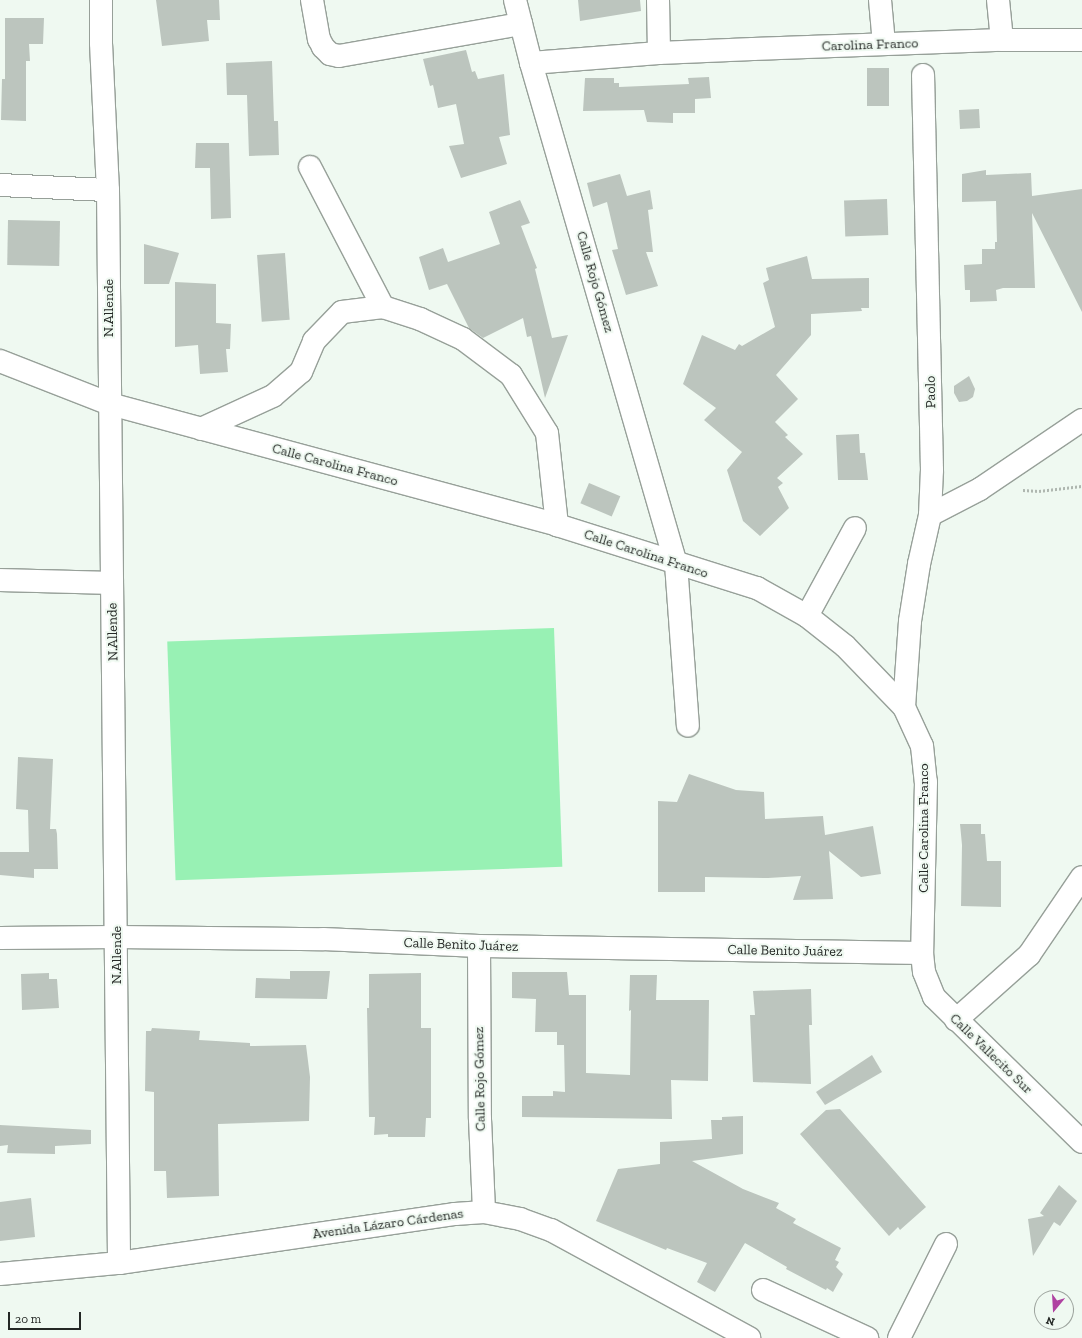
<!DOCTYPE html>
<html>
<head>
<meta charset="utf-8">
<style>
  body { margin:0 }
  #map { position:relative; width:1082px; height:1338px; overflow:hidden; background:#eff9f1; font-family:"Zilla Slab",serif }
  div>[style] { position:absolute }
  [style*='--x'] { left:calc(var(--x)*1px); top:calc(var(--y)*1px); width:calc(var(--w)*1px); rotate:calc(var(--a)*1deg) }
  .green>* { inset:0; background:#98f1b4; transform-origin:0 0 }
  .building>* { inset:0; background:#bcc5be; transform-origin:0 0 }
  .path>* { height:2.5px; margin-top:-1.25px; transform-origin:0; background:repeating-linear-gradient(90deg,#afb7b0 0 2px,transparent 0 4px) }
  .roads { filter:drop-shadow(1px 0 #97a099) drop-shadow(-1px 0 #97a099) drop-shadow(0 1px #97a099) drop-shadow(0 -1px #97a099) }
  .minor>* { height:22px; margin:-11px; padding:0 11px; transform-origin:11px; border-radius:11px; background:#fff }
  span { translate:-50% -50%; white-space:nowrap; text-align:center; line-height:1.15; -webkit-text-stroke:4px #eff9f1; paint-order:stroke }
  .street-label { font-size:14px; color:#242825 }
  .north { position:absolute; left:1034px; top:1290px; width:40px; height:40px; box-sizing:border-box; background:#eff9f1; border:1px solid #9ea59f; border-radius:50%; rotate:198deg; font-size:11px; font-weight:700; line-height:16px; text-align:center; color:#242825 }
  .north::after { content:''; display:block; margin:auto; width:14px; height:18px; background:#af42a1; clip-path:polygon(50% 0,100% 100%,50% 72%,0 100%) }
  .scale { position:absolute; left:8px; top:1312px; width:73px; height:18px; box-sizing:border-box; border:2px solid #242825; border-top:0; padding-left:5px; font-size:12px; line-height:14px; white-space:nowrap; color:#242825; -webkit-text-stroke:3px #eff9f1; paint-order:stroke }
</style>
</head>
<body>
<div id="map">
  <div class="green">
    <div style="left:554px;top:628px;width:239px;height:387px;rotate:88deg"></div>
  </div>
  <div class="building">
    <div style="clip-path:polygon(156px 0,219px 0,220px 20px,207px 20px,209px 41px,162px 46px)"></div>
    <div style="clip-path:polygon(578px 0,640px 0,641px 11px,580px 21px)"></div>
    <div style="clip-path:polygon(5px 18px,44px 18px,43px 44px,29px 44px,30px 61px,26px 61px,26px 121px,1px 120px,2px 79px,5px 79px)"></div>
    <div style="clip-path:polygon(466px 50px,472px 72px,475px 71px,478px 79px,504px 74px,510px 135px,499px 137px,507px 164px,461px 178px,449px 146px,464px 144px,456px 104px,438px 108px,433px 85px,430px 86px,423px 59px)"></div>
    <div style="clip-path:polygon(272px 61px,274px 121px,278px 121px,279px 155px,249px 156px,247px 95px,227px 95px,226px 63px)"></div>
    <div style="left:867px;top:68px;width:22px;height:38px"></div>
    <div style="clip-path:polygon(709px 77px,711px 98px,695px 99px,695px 113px,673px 113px,673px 123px,647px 122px,644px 110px,583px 111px,585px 78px,614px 78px,614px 83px,619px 83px,619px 87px,689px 84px,688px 78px)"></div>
    <div style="left:979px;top:109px;width:19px;height:20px;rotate:87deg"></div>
    <div style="clip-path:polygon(196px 143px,229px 143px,231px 218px,211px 219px,210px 168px,195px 168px)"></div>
    <div style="clip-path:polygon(986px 170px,986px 175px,1031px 173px,1032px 196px,1082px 189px,1082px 312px,1032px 213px,1035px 288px,1003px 288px,996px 290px,997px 301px,970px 302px,970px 290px,965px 290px,964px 265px,982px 264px,982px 249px,995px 249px,995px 242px,997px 242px,996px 201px,962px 202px,962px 174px)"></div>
    <div style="clip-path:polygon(620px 174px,627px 196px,650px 190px,653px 209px,648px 210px,653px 252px,646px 252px,658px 286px,626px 295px,612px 250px,618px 249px,607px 202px,593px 207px,587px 183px)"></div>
    <div style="left:887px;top:199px;width:36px;height:43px;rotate:88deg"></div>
    <div style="clip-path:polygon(520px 200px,530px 223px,521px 226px,537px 268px,535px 269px,552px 338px,568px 335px,545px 398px,531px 336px,527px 337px,523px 318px,483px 338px,469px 328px,447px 284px,429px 290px,419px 257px,443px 248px,448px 262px,500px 244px,489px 212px)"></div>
    <div style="left:8px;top:220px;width:52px;height:45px;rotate:1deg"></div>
    <div style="clip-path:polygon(144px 244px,179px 253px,169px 284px,144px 284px)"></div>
    <div style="left:285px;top:253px;width:67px;height:28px;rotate:86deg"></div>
    <div style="clip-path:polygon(807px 256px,812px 279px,869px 278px,869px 308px,861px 308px,862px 311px,811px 314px,811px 335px,776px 375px,798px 399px,775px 422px,788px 435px,785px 437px,803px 454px,777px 478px,783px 483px,778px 487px,789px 508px,760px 536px,743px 521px,727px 470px,742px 452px,704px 420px,716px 408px,683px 384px,702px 335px,735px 350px,739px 344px,742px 346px,775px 327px,763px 283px,769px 280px,766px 268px)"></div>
    <div style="clip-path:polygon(175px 282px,216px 284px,216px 323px,231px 324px,230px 349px,226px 349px,228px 372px,200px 374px,198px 345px,175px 347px)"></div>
    <div style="clip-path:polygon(969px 376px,975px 389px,973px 397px,967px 401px,959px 402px,954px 393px,954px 386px)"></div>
    <div style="clip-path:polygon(859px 434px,860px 453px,865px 453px,868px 480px,838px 480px,836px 435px)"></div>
    <div style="left:589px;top:483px;width:34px;height:22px;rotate:23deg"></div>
    <div style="clip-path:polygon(18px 757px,53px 759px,50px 829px,56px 829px,57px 834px,58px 869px,34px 869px,34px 878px,0 875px,0 852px,29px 852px,28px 810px,16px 809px)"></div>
    <div style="clip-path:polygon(689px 774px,736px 790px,764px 792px,765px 819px,823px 816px,825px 835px,873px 826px,881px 874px,861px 877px,829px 851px,833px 899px,793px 900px,801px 876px,768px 878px,705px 877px,705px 892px,658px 892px,658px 801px,677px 802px)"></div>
    <div style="clip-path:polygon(960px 824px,981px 824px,981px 834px,985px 834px,987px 861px,1001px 861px,1001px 907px,961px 906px,962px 845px)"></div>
    <div style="clip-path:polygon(290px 971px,330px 971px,327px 999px,255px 998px,256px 978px,290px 979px)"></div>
    <div style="clip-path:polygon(512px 972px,567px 972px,569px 995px,586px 995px,586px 1073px,630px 1075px,631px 1010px,629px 1011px,630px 975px,657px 975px,656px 1000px,709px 1000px,708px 1081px,671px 1080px,672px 1119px,522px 1117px,522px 1096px,553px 1096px,553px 1091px,565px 1092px,564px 1045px,557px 1045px,557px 1032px,535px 1032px,536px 999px,512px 998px)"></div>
    <div style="clip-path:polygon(49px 973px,49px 979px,57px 979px,59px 1008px,22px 1010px,21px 974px)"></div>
    <div style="clip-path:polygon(421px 973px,421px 1028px,431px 1028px,431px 1118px,426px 1118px,425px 1137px,388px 1137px,388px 1134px,374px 1135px,375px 1117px,369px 1117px,367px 1008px,369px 1008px,369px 974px)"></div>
    <div style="clip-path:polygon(811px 989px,812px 1025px,809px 1025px,811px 1084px,753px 1082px,750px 1015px,755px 1015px,753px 991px)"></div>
    <div style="clip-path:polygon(152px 1028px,200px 1031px,199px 1040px,250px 1043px,250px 1046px,306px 1045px,310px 1077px,309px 1121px,218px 1124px,219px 1196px,167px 1198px,166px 1171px,154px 1171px,154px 1092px,145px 1091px,146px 1031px,151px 1031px)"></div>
    <div style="clip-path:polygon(872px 1055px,882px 1072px,825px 1105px,816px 1092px)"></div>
    <div style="clip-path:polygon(840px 1109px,926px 1207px,900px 1230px,898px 1227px,889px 1236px,800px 1134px,826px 1110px)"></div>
    <div style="clip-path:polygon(743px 1116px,743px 1154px,692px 1161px,743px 1189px,779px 1203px,776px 1208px,796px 1219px,793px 1223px,841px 1248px,835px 1260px,839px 1262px,836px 1267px,843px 1274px,833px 1292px,827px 1288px,826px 1290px,786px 1269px,787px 1267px,745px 1243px,715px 1292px,697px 1282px,707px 1263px,667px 1248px,666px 1250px,596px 1221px,618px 1169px,660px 1164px,660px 1142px,712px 1139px,711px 1120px,722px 1120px,722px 1117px)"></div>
    <div style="clip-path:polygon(0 1125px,91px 1130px,91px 1144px,55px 1146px,55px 1154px,7px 1153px,8px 1145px,0 1146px)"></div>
    <div style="clip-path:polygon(1059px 1185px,1077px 1201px,1060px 1226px,1054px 1222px,1033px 1256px,1028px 1219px,1044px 1216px,1040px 1213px)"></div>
    <div style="clip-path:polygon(31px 1198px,35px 1237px,0 1241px,0 1202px)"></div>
  </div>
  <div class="path">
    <div style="--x:1023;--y:490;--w:16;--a:4"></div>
    <div style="--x:1039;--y:491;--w:43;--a:-6.6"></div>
  </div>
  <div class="roads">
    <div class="minor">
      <div style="--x:101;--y:0;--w:43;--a:90"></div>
      <div style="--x:101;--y:43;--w:147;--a:87.3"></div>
      <div style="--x:108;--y:190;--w:1073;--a:89.41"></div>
      <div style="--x:312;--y:0;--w:40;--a:80"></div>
      <div style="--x:319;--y:39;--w:9;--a:63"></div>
      <div style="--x:323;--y:47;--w:10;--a:45"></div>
      <div style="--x:330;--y:54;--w:9;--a:13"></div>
      <div style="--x:339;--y:56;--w:185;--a:-10"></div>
      <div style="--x:515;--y:0;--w:65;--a:75.7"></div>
      <div style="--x:531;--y:63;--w:522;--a:73.86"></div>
      <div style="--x:676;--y:564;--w:162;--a:85.8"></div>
      <div style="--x:658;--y:0;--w:53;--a:88.9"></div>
      <div style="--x:880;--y:0;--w:44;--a:84.8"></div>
      <div style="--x:998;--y:0;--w:40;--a:84.3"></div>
      <div style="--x:531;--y:63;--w:128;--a:-4.5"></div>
      <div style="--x:659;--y:53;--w:94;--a:-2.4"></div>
      <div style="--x:753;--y:49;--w:249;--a:-2.1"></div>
      <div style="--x:1002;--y:40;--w:80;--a:0"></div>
      <div style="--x:310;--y:167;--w:158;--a:62.5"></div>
      <div style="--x:0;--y:185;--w:108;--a:2.7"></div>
      <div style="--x:0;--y:361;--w:118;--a:21.4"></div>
      <div style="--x:110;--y:404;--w:463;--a:15.1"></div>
      <div style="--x:557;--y:525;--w:210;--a:17.5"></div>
      <div style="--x:757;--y:588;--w:57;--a:29.2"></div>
      <div style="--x:807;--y:616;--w:48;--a:38.3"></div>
      <div style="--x:845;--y:646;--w:85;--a:46"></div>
      <div style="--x:904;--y:707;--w:43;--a:65.2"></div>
      <div style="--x:922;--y:746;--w:36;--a:84"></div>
      <div style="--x:926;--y:782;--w:171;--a:91.3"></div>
      <div style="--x:922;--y:953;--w:19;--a:84"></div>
      <div style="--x:924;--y:972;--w:27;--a:68"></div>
      <div style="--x:934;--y:997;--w:207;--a:44.4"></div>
      <div style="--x:201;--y:429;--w:79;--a:-24.6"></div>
      <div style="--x:273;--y:396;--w:37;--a:-41"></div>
      <div style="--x:301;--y:372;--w:34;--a:-67"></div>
      <div style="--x:314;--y:341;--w:40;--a:-46"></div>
      <div style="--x:342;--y:312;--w:41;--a:-7"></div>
      <div style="--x:383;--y:307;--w:39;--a:18"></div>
      <div style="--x:420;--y:319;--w:47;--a:24.9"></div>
      <div style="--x:463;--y:339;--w:60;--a:36.9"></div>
      <div style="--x:511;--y:375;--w:68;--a:58.2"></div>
      <div style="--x:547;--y:433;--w:93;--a:83.8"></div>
      <div style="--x:930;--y:515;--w:56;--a:-27.5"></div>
      <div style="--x:980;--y:489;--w:123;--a:-34.1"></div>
      <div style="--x:0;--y:580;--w:112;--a:1.5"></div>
      <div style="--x:807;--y:616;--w:100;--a:-61.4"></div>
      <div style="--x:904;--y:707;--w:86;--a:-86"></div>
      <div style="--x:910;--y:621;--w:58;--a:-81"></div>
      <div style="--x:919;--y:564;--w:50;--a:-77.3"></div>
      <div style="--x:930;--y:515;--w:45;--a:-87.5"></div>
      <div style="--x:932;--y:470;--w:395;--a:-91.3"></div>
      <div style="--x:0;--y:938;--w:117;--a:-0.5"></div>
      <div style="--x:117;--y:937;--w:206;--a:0.6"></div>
      <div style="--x:323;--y:939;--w:156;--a:2.6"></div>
      <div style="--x:479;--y:946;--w:443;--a:0.9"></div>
      <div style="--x:479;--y:946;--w:173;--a:89.7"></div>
      <div style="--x:480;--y:1119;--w:93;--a:87.5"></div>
      <div style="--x:956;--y:1020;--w:98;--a:-41.7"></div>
      <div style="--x:1029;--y:955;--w:94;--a:-55.8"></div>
      <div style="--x:0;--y:1274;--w:120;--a:-5.3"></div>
      <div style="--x:119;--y:1263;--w:340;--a:-8.3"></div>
      <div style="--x:455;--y:1214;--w:29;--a:-4"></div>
      <div style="--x:484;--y:1212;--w:37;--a:11"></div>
      <div style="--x:520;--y:1219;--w:33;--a:20"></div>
      <div style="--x:551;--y:1230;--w:226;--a:28.6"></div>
      <div style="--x:763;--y:1290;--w:115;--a:24.8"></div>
      <div style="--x:899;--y:1338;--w:105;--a:-63.4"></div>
    </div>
  </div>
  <div class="street-label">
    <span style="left:870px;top:45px;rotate:-2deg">Carolina Franco</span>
    <span style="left:595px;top:282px;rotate:74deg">Calle Rojo Gómez</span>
    <span style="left:109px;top:308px;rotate:-90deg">N.Allende</span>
    <span style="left:931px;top:392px;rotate:-91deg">Paolo</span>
    <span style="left:335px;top:465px;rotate:15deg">Calle Carolina Franco</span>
    <span style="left:646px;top:554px;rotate:18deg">Calle Carolina Franco</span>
    <span style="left:113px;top:632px;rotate:-91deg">N.Allende</span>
    <span style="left:924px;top:828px;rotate:-90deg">Calle Carolina Franco</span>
    <span style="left:461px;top:945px;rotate:2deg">Calle Benito Juárez</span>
    <span style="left:785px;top:951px;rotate:1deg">Calle Benito Juárez</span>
    <span style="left:117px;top:955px;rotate:-90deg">N.Allende</span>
    <span style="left:991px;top:1054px;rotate:44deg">Calle Vallecito Sur</span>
    <span style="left:480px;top:1079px;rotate:-91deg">Calle Rojo Gómez</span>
    <span style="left:388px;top:1224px;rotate:-8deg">Avenida Lázaro Cárdenas</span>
  </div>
  <div class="north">N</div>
  <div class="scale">20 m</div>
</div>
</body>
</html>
